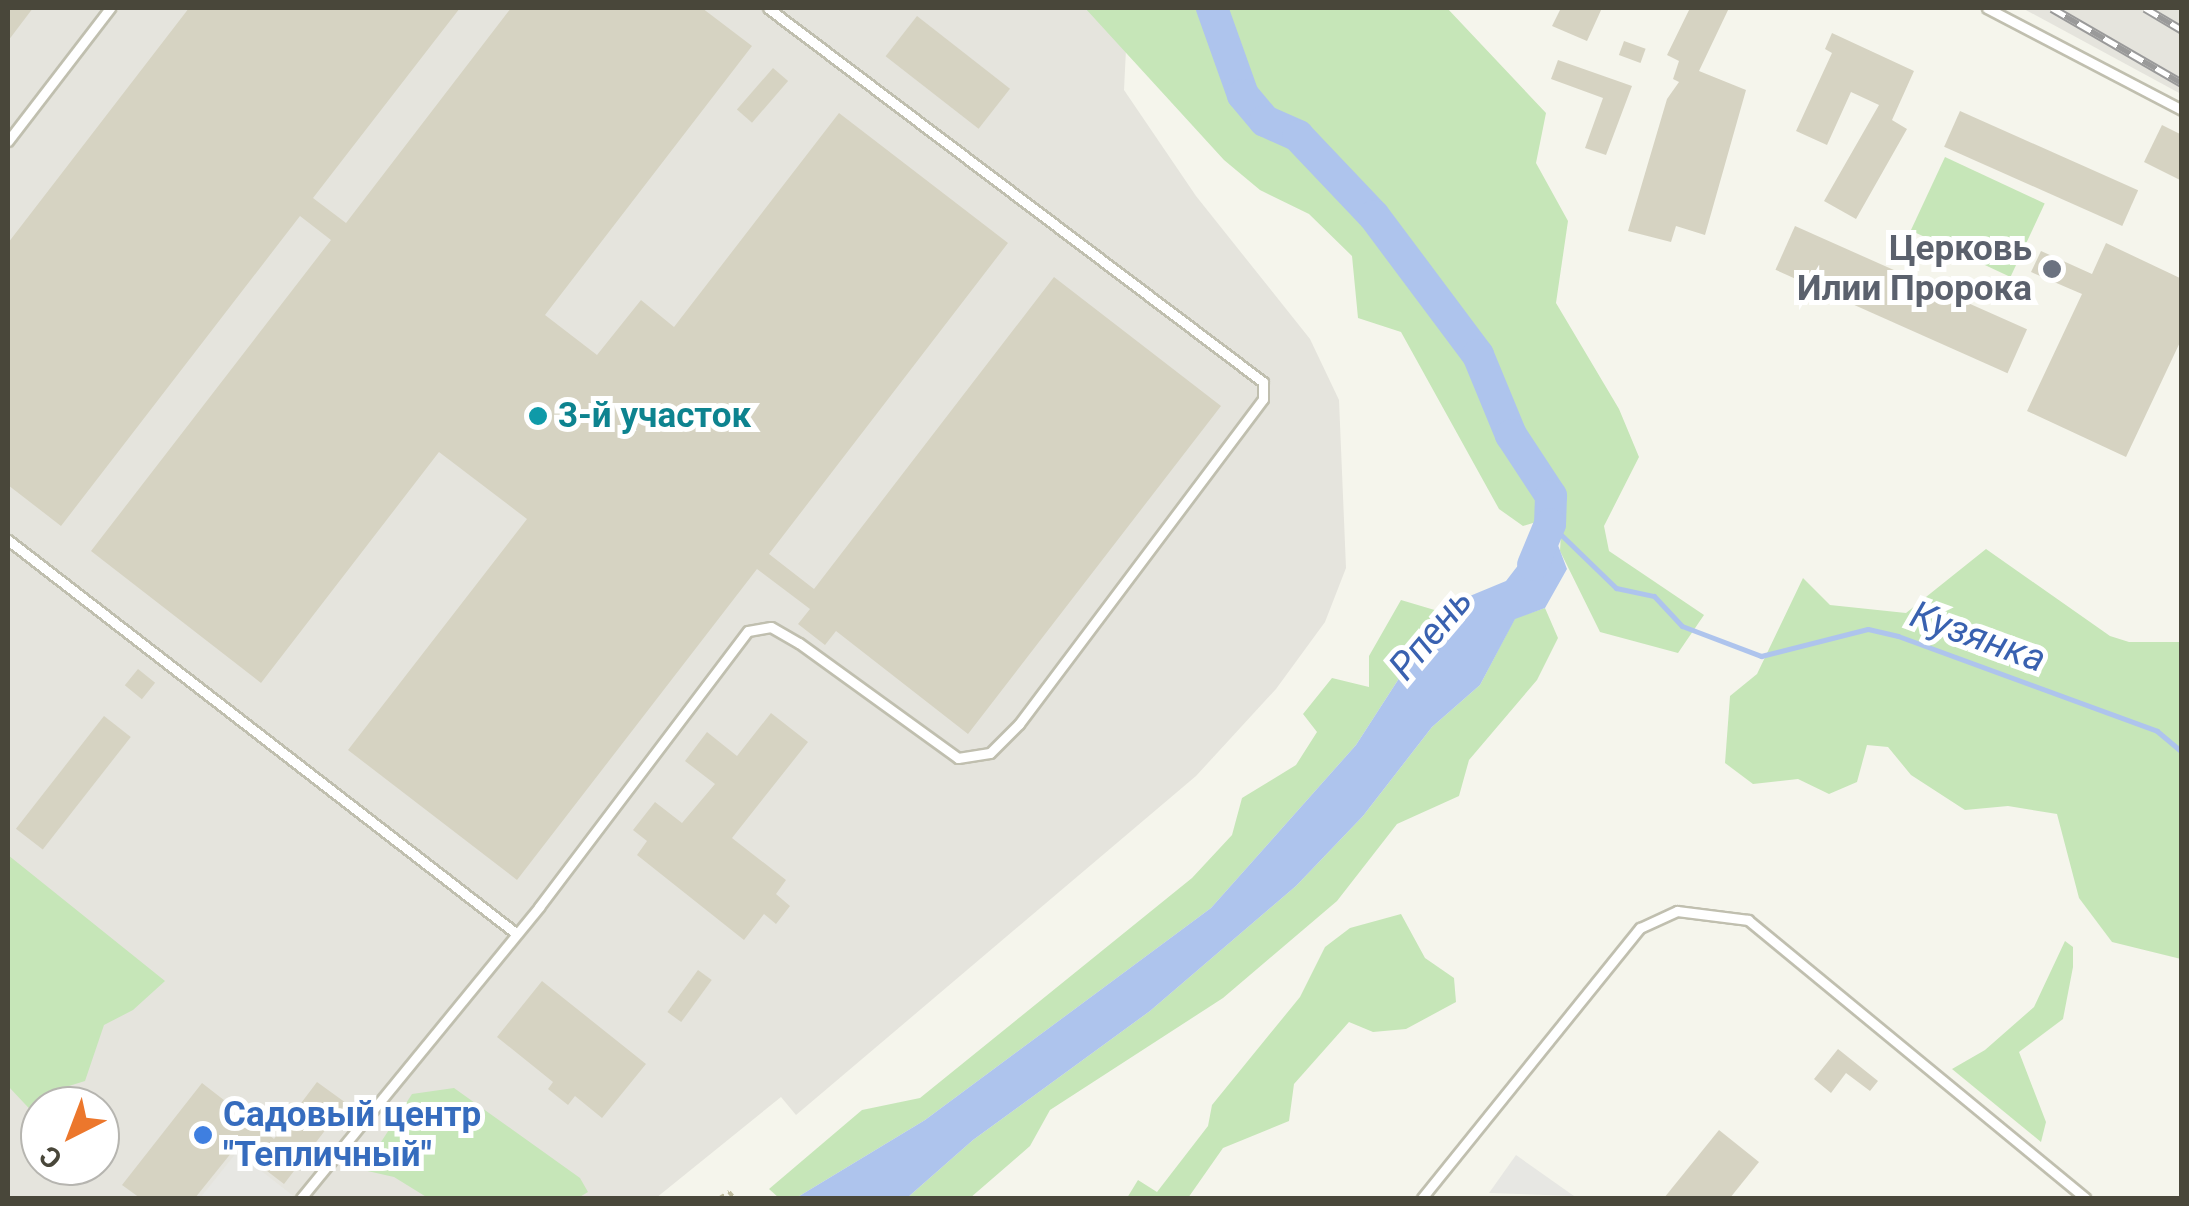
<!DOCTYPE html>
<html>
<head>
<meta charset="utf-8">
<style>
  body { margin:0 }
  #map { position:relative; width:2189px; height:1206px; overflow:hidden; background:#f5f5ec; font-family:Roboto,sans-serif }
  div>[style] { position:absolute }
  [style*='--x'] { left:calc(var(--x)*1px); top:calc(var(--y)*1px); width:calc(var(--w)*1px); rotate:calc(var(--a)*1deg) }
  .industrial>* { inset:0; background:#e5e4dd }
  .green>* { inset:0; background:#c6e6b8; transform-origin:0 0 }
  .parking>* { inset:0; background:#e7e7e3 }
  .water>* { inset:0; background:#aec4ed }
  .stream>* { height:5px; margin:-2.5px; padding:0 2.5px; transform-origin:2.5px; border-radius:2.5px; background:#aec4ed }
  .river>* { height:32px; margin:-16px; padding:0 16px; transform-origin:16px; border-radius:16px; background:#aec4ed }
  .building>* { inset:0; background:#d6d3c2; transform-origin:0 0 }
  .path>* { height:4px; margin-top:-2px; transform-origin:0; background:repeating-linear-gradient(90deg,#c1bea1 0 5px,transparent 0 10px) }
  .roads { filter:drop-shadow(2px 0 #c0bfaf) drop-shadow(-2px 0 #c0bfaf) drop-shadow(0 2px #c0bfaf) drop-shadow(0 -2px #c0bfaf) }
  .lane>* { height:9px; margin:-4.5px; padding:0 4.5px; transform-origin:4.5px; border-radius:4.5px; background:#fff }
  .rail>* { height:9px; margin-top:-4.5px; transform-origin:0; background:repeating-linear-gradient(90deg,#fff 0 15px,#9a9a9a 0 30px); box-sizing:border-box; border-block:2px solid #9a9a9a }
  .dots>* { width:28px; height:28px; translate:-50% -50%; box-sizing:border-box; border:5px solid #fff; border-radius:50% }
  span { translate:-50% -50%; white-space:nowrap; text-align:center; line-height:1.15; -webkit-text-stroke:10px #fff; paint-order:stroke }
  .worship-label { font-size:35px; color:#5b616d; font-weight:700 }
  .right { translate:-100% -50%; text-align:right }
  .culture-label { font-size:35px; color:#0d838f; font-weight:700 }
  .left { translate:0 -50%; text-align:left }
  .shop-label { font-size:35px; color:#366cbe; font-weight:700 }
  .water-label { font-size:38px; color:#3961b0; font-style:italic }
  .frame { position:absolute; inset:0; border:10px solid #49473a; pointer-events:none }
  .north { position:absolute; left:20px; top:1086px; width:100px; height:100px; box-sizing:border-box; background:#fff; border:2px solid #b6b5b0; border-radius:50%; rotate:222deg; font-size:28px; font-weight:700; line-height:40px; text-align:center; color:#49473a }
  .north::after { content:''; display:block; margin:auto; width:35px; height:45px; background:#ec772c; clip-path:polygon(50% 0,100% 100%,50% 72%,0 100%) }
</style>
</head>
<body>
<div id="map">
  <div class="industrial">
    <div style="clip-path:polygon(evenodd,8px 8px,1128px 8px,1124px 90px,1196px 196px,1310px 339px,1339px 400px,1346px 568px,1325px 622px,1276px 689px,1196px 776px,796px 1115px,781px 1097px,656px 1198px,8px 1198px,8px 8px,40px 1106px,100px 1106px,100px 1166px,40px 1166px,40px 1106px)"></div>
    <div style="clip-path:polygon(2023px 8px,2181px 8px,2181px 94px,2024px 9px)"></div>
  </div>
  <div class="green">
    <div style="clip-path:polygon(1085px 8px,1447px 8px,1546px 113px,1536px 163px,1568px 221px,1556px 303px,1619px 409px,1639px 457px,1604px 526px,1609px 551px,1704px 615px,1678px 653px,1600px 632px,1560px 551px,1562px 514px,1523px 526px,1499px 509px,1401px 332px,1358px 318px,1352px 256px,1309px 214px,1260px 190px,1224px 160px)"></div>
    <div style="left:1945px;top:157px;width:110px;height:81px;rotate:25deg"></div>
    <div style="clip-path:polygon(1986px 549px,2110px 636px,2129px 642px,2181px 642px,2181px 959px,2112px 942px,2079px 898px,2057px 814px,2008px 806px,1965px 810px,1911px 775px,1888px 747px,1867px 745px,1857px 782px,1829px 794px,1798px 779px,1753px 784px,1725px 763px,1730px 696px,1757px 674px,1803px 578px,1830px 605px,1906px 613px)"></div>
    <div style="clip-path:polygon(1401px 600px,1448px 614px,1429px 632px,1356px 745px,1211px 908px,925px 1120px,796px 1198px,779px 1198px,769px 1189px,862px 1110px,920px 1098px,1192px 878px,1232px 835px,1242px 798px,1296px 765px,1317px 732px,1303px 714px,1332px 678px,1369px 687px,1369px 656px)"></div>
    <div style="clip-path:polygon(1545px 608px,1558px 638px,1537px 680px,1469px 760px,1459px 796px,1397px 824px,1337px 901px,1223px 998px,1050px 1110px,1030px 1146px,970px 1198px,907px 1198px,973px 1140px,1150px 1011px,1296px 886px,1363px 816px,1432px 727px,1480px 685px,1515px 618px)"></div>
    <div style="clip-path:polygon(8px 855px,165px 981px,133px 1010px,104px 1025px,85px 1081px,56px 1090px,58px 1106px,40px 1106px,40px 1120px,8px 1086px)"></div>
    <div style="clip-path:polygon(1401px 914px,1425px 958px,1454px 978px,1456px 1002px,1406px 1029px,1373px 1032px,1349px 1022px,1294px 1084px,1289px 1121px,1223px 1148px,1188px 1198px,1127px 1198px,1138px 1180px,1157px 1192px,1208px 1126px,1212px 1105px,1300px 997px,1325px 947px,1350px 928px)"></div>
    <div style="clip-path:polygon(2065px 941px,2073px 947px,2073px 967px,2063px 1019px,2019px 1052px,2046px 1122px,2041px 1142px,1952px 1069px,1985px 1050px,2034px 1007px)"></div>
    <div style="clip-path:polygon(454px 1088px,580px 1178px,588px 1192px,578px 1198px,428px 1198px,394px 1177px,363px 1170px,412px 1094px)"></div>
  </div>
  <div class="parking">
    <div style="clip-path:polygon(237px 1152px,296px 1198px,200px 1198px)"></div>
    <div style="clip-path:polygon(1516px 1155px,1574px 1196px,1489px 1193px)"></div>
  </div>
  <div class="water">
    <div style="clip-path:polygon(1550px 524px,1567px 569px,1545px 608px,1515px 619px,1480px 685px,1432px 727px,1363px 816px,1296px 886px,1150px 1011px,973px 1140px,907px 1198px,796px 1198px,925px 1120px,1211px 908px,1356px 745px,1429px 632px,1465px 598px,1506px 581px)"></div>
  </div>
  <div class="stream">
    <div style="--x:1550;--y:524;--w:92;--a:44.1"></div>
    <div style="--x:1616;--y:588;--w:39;--a:12"></div>
    <div style="--x:1654;--y:596;--w:41;--a:47"></div>
    <div style="--x:1682;--y:626;--w:85;--a:20.8"></div>
    <div style="--x:1761;--y:656;--w:110;--a:-14.2"></div>
    <div style="--x:1868;--y:629;--w:31;--a:13"></div>
    <div style="--x:1898;--y:636;--w:276;--a:20.1"></div>
    <div style="--x:2157;--y:731;--w:33;--a:40"></div>
  </div>
  <div class="river">
    <div style="--x:1212;--y:8;--w:92;--a:70.4"></div>
    <div style="--x:1243;--y:95;--w:34;--a:50"></div>
    <div style="--x:1265;--y:121;--w:36;--a:24"></div>
    <div style="--x:1298;--y:136;--w:110;--a:46.5"></div>
    <div style="--x:1374;--y:216;--w:174;--a:53.2"></div>
    <div style="--x:1478;--y:355;--w:87;--a:67.6"></div>
    <div style="--x:1511;--y:435;--w:73;--a:56.7"></div>
    <div style="--x:1551;--y:496;--w:28;--a:92"></div>
    <div style="--x:1550;--y:524;--w:44;--a:112.5"></div>
  </div>
  <div class="building">
    <div style="clip-path:polygon(8px 8px,33px 8px,8px 41px)"></div>
    <div style="clip-path:polygon(189px 8px,460px 8px,313px 198px,346px 223px,511px 8px,702px 8px,752px 46px,545px 315px,597px 355px,641px 300px,674px 327px,839px 113px,1008px 243px,769px 554px,814px 589px,1054px 277px,1221px 406px,968px 734px,836px 631px,825px 645px,798px 624px,810px 609px,757px 569px,517px 880px,348px 750px,527px 519px,439px 452px,261px 683px,91px 551px,331px 240px,300px 216px,61px 526px,8px 485px,8px 243px)"></div>
    <div style="clip-path:polygon(1561px 8px,1602px 8px,1587px 41px,1552px 26px)"></div>
    <div style="clip-path:polygon(1690px 8px,1729px 8px,1699px 71px,1746px 90px,1705px 235px,1676px 226px,1671px 242px,1628px 231px,1667px 99px,1679px 82px,1673px 79px,1679px 61px,1667px 55px)"></div>
    <div style="left:917px;top:16px;width:118px;height:51px;rotate:38deg"></div>
    <div style="clip-path:polygon(1832px 33px,1914px 71px,1892px 120px,1907px 129px,1856px 219px,1824px 201px,1879px 105px,1851px 92px,1827px 145px,1796px 131px,1832px 53px,1825px 49px)"></div>
    <div style="left:1624px;top:41px;width:23px;height:15px;rotate:20deg"></div>
    <div style="clip-path:polygon(1558px 60px,1632px 86px,1606px 155px,1585px 148px,1603px 98px,1551px 79px)"></div>
    <div style="left:773px;top:68px;width:20px;height:55px;rotate:41deg"></div>
    <div style="left:1960px;top:111px;width:195px;height:39px;rotate:24deg"></div>
    <div style="clip-path:polygon(2162px 125px,2182px 135px,2182px 181px,2144px 162px)"></div>
    <div style="left:1795px;top:226px;width:254px;height:48px;rotate:24deg"></div>
    <div style="clip-path:polygon(2106px 243px,2182px 279px,2182px 338px,2126px 457px,2027px 411px,2082px 294px,2031px 272px,2041px 251px,2092px 274px)"></div>
    <div style="left:138px;top:669px;width:22px;height:21px;rotate:39deg"></div>
    <div style="clip-path:polygon(771px 713px,808px 742px,732px 838px,786px 880px,776px 894px,790px 906px,776px 924px,764px 914px,744px 940px,637px 855px,647px 841px,633px 830px,655px 802px,682px 823px,715px 784px,685px 761px,707px 732px,737px 756px)"></div>
    <div style="left:104px;top:716px;width:34px;height:143px;rotate:38deg"></div>
    <div style="left:698px;top:970px;width:17px;height:52px;rotate:36deg"></div>
    <div style="clip-path:polygon(542px 981px,646px 1064px,602px 1118px,575px 1096px,568px 1105px,548px 1089px,553px 1082px,497px 1037px)"></div>
    <div style="clip-path:polygon(1838px 1049px,1878px 1081px,1870px 1091px,1846px 1073px,1831px 1093px,1814px 1079px)"></div>
    <div style="clip-path:polygon(317px 1082px,346px 1103px,284px 1184px,236px 1147px,195px 1198px,140px 1198px,122px 1185px,202px 1083px,274px 1139px)"></div>
    <div style="clip-path:polygon(1719px 1130px,1759px 1162px,1730px 1198px,1664px 1198px)"></div>
  </div>
  <div class="path">
    <div style="--x:720;--y:1198;--w:11;--a:-34"></div>
    <div style="--x:729;--y:1192;--w:8;--a:50"></div>
  </div>
  <div class="roads">
    <div class="lane">
      <div style="--x:1987;--y:8;--w:220;--a:27.6"></div>
      <div style="--x:8;--y:141;--w:168;--a:-52.5"></div>
      <div style="--x:8;--y:540;--w:639;--a:37.75"></div>
      <div style="--x:301;--y:1198;--w:376;--a:-50.7"></div>
      <div style="--x:539;--y:907;--w:346;--a:-52.9"></div>
      <div style="--x:748;--y:631;--w:23;--a:-10"></div>
      <div style="--x:771;--y:627;--w:32;--a:30"></div>
      <div style="--x:799;--y:643;--w:196;--a:35.9"></div>
      <div style="--x:958;--y:758;--w:32;--a:-9"></div>
      <div style="--x:990;--y:753;--w:41;--a:-45"></div>
      <div style="--x:1019;--y:724;--w:406;--a:-53.1"></div>
      <div style="--x:1263;--y:399;--w:17;--a:-90"></div>
      <div style="--x:1263;--y:382;--w:620;--a:-142.93"></div>
      <div style="--x:1422;--y:1198;--w:347;--a:-51.1"></div>
      <div style="--x:1640;--y:928;--w:41;--a:-24.7"></div>
      <div style="--x:1677;--y:911;--w:72;--a:7.2"></div>
      <div style="--x:1748;--y:920;--w:437;--a:39.5"></div>
    </div>
  </div>
  <div class="rail">
    <div style="--x:2052;--y:8;--w:150;--a:30"></div>
    <div style="--x:2145;--y:8;--w:43;--a:30.7"></div>
  </div>
  <div class="dots">
    <div style="left:2052px;top:269px;background:#6b7280"></div>
    <div style="left:538px;top:416px;background:#0f9aa8"></div>
    <div style="left:203px;top:1135px;background:#3f7fe0"></div>
  </div>
  <div class="worship-label">
    <span class="right" style="left:2032px;top:269px">Церковь<br>Илии Пророка</span>
  </div>
  <div class="culture-label">
    <span class="left" style="left:558px;top:416px">3-й участок</span>
  </div>
  <div class="shop-label">
    <span class="left" style="left:223px;top:1135px">Садовый центр<br>"Тепличный"</span>
  </div>
  <div class="water-label">
    <span style="left:1431px;top:634px;rotate:-50deg">Рпень</span>
    <span style="left:1978px;top:637px;rotate:20deg">Кузянка</span>
  </div>
  <div class="frame"></div>
  <div class="north">С</div>
</div>
</body>
</html>
